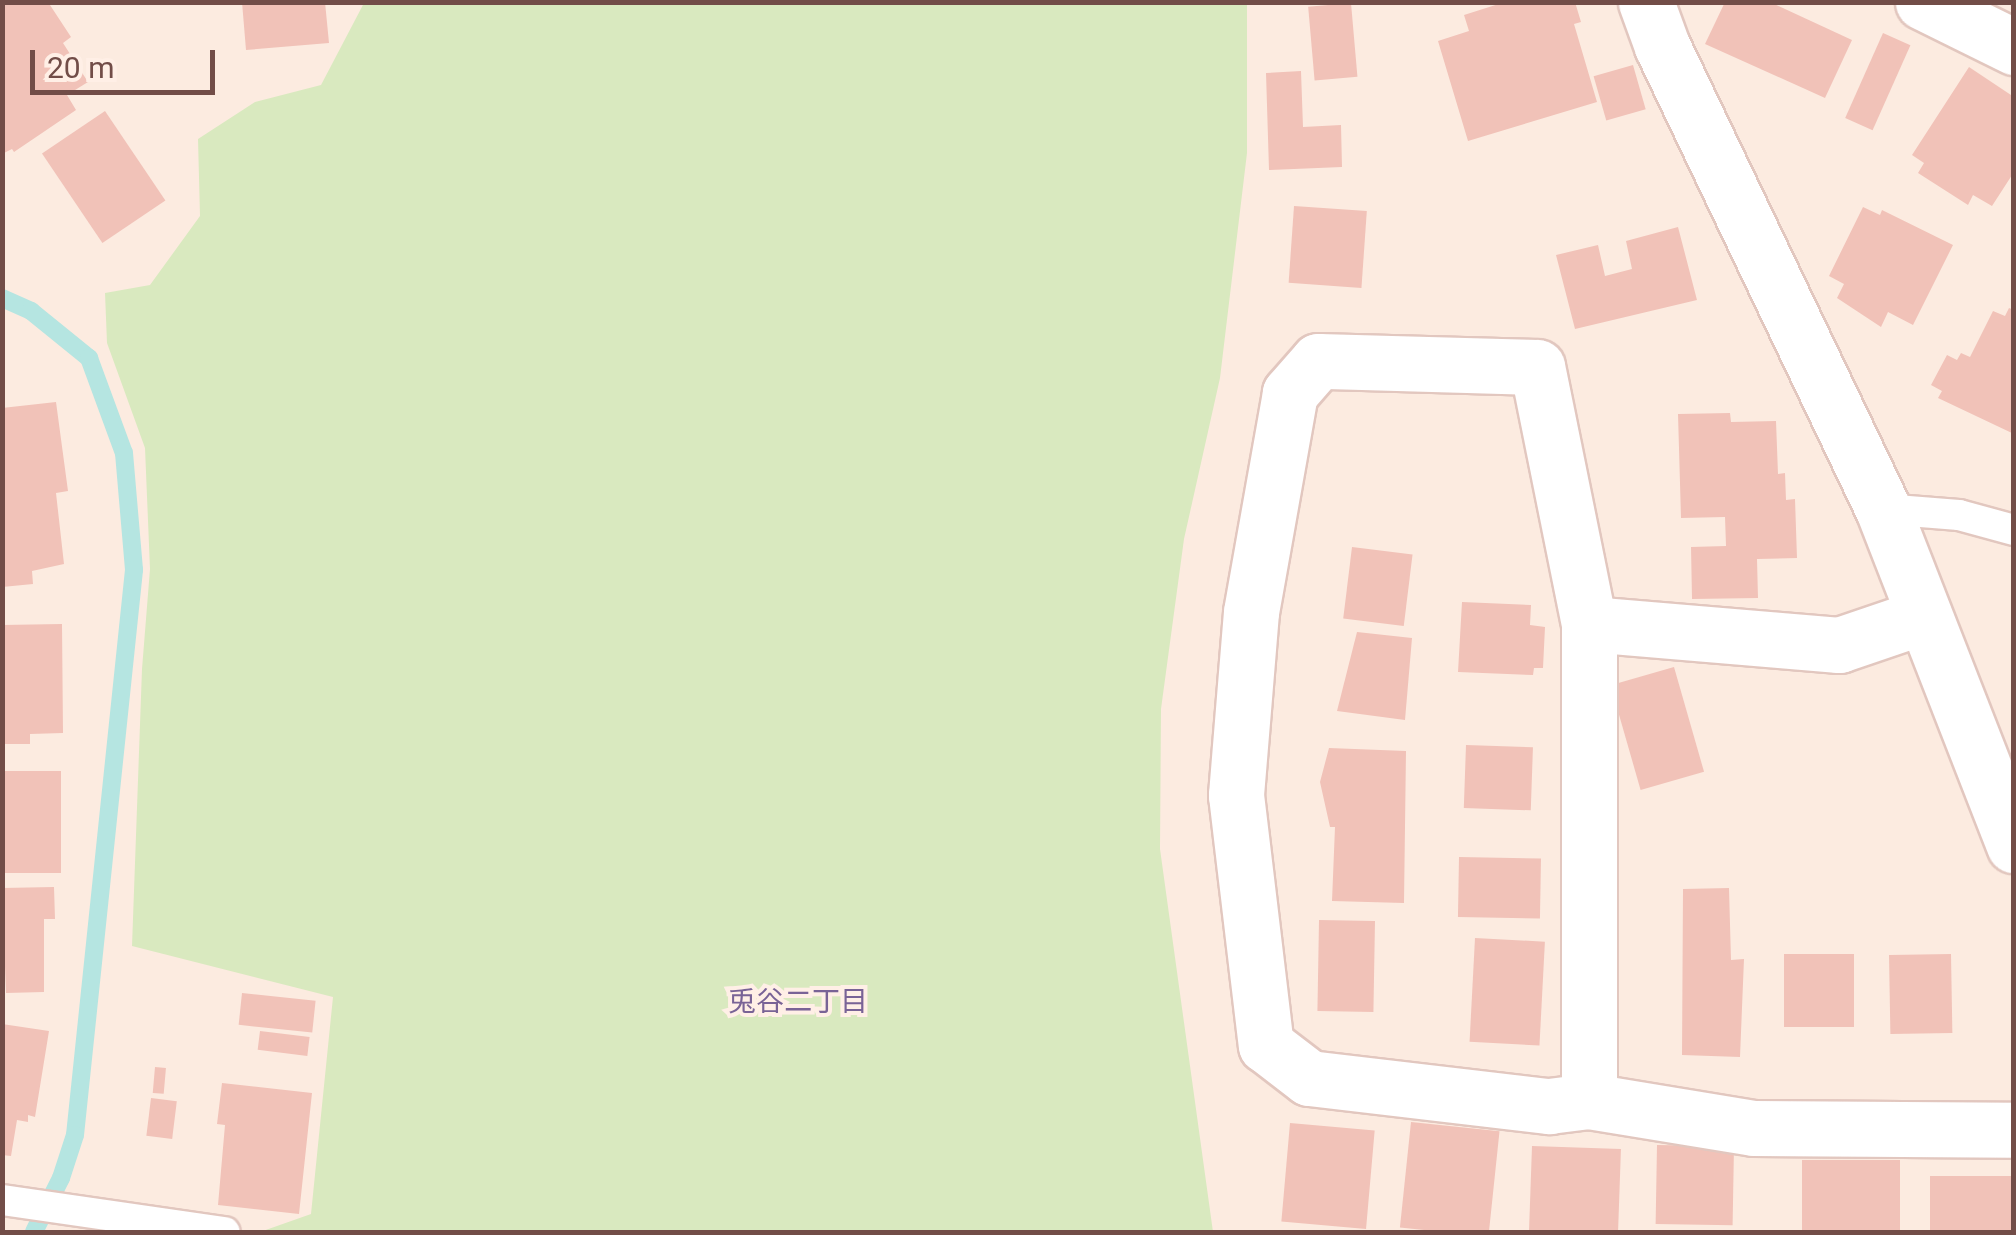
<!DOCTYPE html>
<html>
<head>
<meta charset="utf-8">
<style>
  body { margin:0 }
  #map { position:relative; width:2016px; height:1235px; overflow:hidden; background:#fcebe0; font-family:Roboto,"Noto Sans JP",sans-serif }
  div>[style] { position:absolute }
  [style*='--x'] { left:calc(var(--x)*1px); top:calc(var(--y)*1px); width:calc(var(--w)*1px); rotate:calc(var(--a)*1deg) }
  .green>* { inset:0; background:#d9e9bf }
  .stream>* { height:18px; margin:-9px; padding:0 9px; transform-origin:9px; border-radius:9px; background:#b5e5e1 }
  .building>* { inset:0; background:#f1c2b8; transform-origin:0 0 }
  .roads { filter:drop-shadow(2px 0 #e2c7bf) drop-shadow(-2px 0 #e2c7bf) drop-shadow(0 2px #e2c7bf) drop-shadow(0 -2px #e2c7bf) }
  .service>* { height:30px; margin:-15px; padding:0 15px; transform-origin:15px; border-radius:15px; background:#fff }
  .minor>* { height:55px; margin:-27.5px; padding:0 27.5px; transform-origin:27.5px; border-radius:27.5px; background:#fff }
  .tertiary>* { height:55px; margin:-27.5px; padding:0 27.5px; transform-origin:27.5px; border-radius:27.5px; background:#fff }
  span { translate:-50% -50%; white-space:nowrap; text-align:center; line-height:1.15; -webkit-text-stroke:8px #ffefe6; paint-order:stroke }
  .neighbourhood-label { font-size:28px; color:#796396 }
  .frame { position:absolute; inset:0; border:5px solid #724d48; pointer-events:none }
  .scale { position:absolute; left:30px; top:50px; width:185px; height:45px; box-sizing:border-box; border:5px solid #724d48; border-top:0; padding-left:12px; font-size:30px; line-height:35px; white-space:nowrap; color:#724d48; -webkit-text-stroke:8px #ffefe6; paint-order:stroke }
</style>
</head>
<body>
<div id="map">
  <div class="green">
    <div style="clip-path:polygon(364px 3px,1247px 3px,1247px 153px,1220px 378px,1184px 539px,1161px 709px,1160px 849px,1213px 1232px,260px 1232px,311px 1214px,333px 997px,132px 946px,142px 669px,150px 569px,145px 448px,107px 343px,105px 293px,150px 285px,200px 216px,198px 139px,255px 102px,321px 85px)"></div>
  </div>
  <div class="stream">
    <div style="--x:2;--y:298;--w:32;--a:24"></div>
    <div style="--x:31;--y:311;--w:75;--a:39"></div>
    <div style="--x:89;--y:358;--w:101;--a:69.8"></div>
    <div style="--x:124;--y:453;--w:117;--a:85.1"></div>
    <div style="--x:134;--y:570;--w:568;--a:95.96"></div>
    <div style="--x:75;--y:1135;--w:45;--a:108"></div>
    <div style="--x:61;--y:1178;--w:60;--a:116.6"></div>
  </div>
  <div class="building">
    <div style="clip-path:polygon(2px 2px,48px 2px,71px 37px,63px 43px,88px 82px,67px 95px,76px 110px,14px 152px,12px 149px,2px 154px)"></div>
    <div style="clip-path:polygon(242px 2px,325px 2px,329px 43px,246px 50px)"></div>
    <div style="clip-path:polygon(1505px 2px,1575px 2px,1581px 22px,1574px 24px,1597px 102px,1468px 141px,1438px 41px,1469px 31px,1464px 15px)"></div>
    <div style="clip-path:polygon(1725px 2px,1770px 2px,1852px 40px,1825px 98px,1705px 44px)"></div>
    <div style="left:1351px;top:3px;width:74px;height:43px;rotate:85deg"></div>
    <div style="left:1883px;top:33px;width:30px;height:93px;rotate:24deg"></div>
    <div style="left:1633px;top:65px;width:46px;height:41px;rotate:74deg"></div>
    <div style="clip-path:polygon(1969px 67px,2014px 97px,2014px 172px,1992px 206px,1973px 195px,1968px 205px,1918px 173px,1924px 163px,1912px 155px)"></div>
    <div style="clip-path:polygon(1301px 71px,1303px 127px,1341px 125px,1342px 167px,1269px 170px,1266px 73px)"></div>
    <div style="left:105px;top:111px;width:108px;height:76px;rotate:56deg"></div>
    <div style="left:1294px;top:206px;width:73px;height:77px;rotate:4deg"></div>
    <div style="clip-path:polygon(1863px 207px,1880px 215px,1882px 210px,1953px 245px,1913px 325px,1888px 312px,1881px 327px,1837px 298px,1844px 284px,1829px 276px)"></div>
    <div style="clip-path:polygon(1678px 227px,1697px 300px,1575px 329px,1556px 255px,1598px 245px,1605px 276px,1632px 269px,1626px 241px)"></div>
    <div style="clip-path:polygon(2009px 308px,2014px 310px,2014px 434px,1938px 398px,1942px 391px,1931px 385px,1947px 355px,1957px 360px,1961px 353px,1970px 357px,1993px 311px,2005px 316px)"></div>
    <div style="clip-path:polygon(56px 402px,68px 491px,56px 493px,64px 564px,32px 571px,33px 584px,2px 587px,2px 408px)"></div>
    <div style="clip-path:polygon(1730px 413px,1731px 422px,1776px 421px,1778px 474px,1785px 473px,1786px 500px,1795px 499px,1797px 558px,1757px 559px,1758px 598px,1692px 599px,1691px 547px,1726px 546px,1725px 517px,1681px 518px,1678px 414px)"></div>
    <div style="left:1352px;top:547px;width:61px;height:72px;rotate:7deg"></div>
    <div style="clip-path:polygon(1462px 602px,1531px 605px,1530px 625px,1545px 627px,1543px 668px,1534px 668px,1533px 675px,1458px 672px)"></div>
    <div style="clip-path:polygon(62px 624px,63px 733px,30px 734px,30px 744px,2px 744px,2px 625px)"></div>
    <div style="clip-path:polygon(1357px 632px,1412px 638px,1405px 720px,1337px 711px)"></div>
    <div style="left:1674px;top:667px;width:109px;height:66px;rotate:74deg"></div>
    <div style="left:1466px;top:745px;width:67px;height:63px;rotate:2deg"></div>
    <div style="clip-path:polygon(1329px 748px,1406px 751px,1404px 903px,1332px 901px,1335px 827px,1330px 827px,1320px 782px)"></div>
    <div style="left:2px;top:771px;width:59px;height:102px"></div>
    <div style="left:1459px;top:857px;width:82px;height:60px;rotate:1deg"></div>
    <div style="clip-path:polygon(54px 887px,55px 919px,44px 919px,44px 992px,6px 993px,2px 888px)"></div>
    <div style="clip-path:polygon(1729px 888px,1731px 960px,1744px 959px,1740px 1057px,1682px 1055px,1683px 889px)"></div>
    <div style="left:1375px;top:921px;width:91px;height:56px;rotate:91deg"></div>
    <div style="left:1475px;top:938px;width:70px;height:104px;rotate:3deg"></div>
    <div style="left:1784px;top:954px;width:70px;height:73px"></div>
    <div style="left:1951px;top:954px;width:79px;height:62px;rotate:89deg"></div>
    <div style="left:242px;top:993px;width:74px;height:32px;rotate:6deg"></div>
    <div style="clip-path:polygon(2px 1024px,49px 1031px,35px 1117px,28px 1115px,28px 1122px,17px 1120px,11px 1156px,2px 1155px)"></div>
    <div style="left:260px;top:1031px;width:50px;height:19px;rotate:7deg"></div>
    <div style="left:155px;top:1067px;width:11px;height:26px;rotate:5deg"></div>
    <div style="clip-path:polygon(222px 1083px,312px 1093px,299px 1214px,218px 1205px,225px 1125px,217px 1124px)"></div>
    <div style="left:151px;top:1098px;width:26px;height:38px;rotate:7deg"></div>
    <div style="left:1411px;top:1122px;width:89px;height:106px;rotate:6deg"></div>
    <div style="left:1290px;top:1123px;width:85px;height:99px;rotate:5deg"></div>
    <div style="left:1657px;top:1145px;width:77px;height:79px;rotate:1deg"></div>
    <div style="left:1532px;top:1146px;width:89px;height:86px;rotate:2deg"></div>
    <div style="left:1802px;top:1160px;width:98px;height:72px"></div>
    <div style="left:1930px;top:1176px;width:84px;height:56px"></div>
  </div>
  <div class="roads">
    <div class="service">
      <div style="--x:1883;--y:509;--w:76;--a:4.5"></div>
      <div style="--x:1959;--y:515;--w:57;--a:15.3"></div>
      <div style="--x:2;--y:1200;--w:225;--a:8.2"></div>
    </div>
    <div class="minor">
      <div style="--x:1646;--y:2;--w:47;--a:70"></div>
      <div style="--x:1662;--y:46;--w:513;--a:64.48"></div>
      <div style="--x:1883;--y:509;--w:361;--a:68.7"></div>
      <div style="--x:1589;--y:624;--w:251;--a:4.8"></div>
      <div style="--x:1839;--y:645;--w:90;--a:-18.8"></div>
      <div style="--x:1589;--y:1101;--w:477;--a:-90"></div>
      <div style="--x:1589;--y:624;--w:262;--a:-101.4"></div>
      <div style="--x:1537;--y:367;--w:219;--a:-178.4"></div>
      <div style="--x:1318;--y:361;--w:43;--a:131.2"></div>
      <div style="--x:1290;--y:393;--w:222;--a:100.1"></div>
      <div style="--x:1251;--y:612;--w:184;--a:94.7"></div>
      <div style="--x:1236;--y:795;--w:252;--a:83.2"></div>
      <div style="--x:1266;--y:1045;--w:54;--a:37.5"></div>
      <div style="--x:1309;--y:1078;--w:242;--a:6.7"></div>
      <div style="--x:1549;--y:1106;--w:40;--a:-7.1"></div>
      <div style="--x:1589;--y:1101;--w:166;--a:9.3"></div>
      <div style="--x:1753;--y:1128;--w:261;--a:0.4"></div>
    </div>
    <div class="tertiary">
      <div style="--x:1923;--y:2;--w:102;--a:26.3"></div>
    </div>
  </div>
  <div class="neighbourhood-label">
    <span style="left:798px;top:1002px">兎谷二丁目</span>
  </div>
  <div class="frame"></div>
  <div class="scale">20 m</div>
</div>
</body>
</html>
